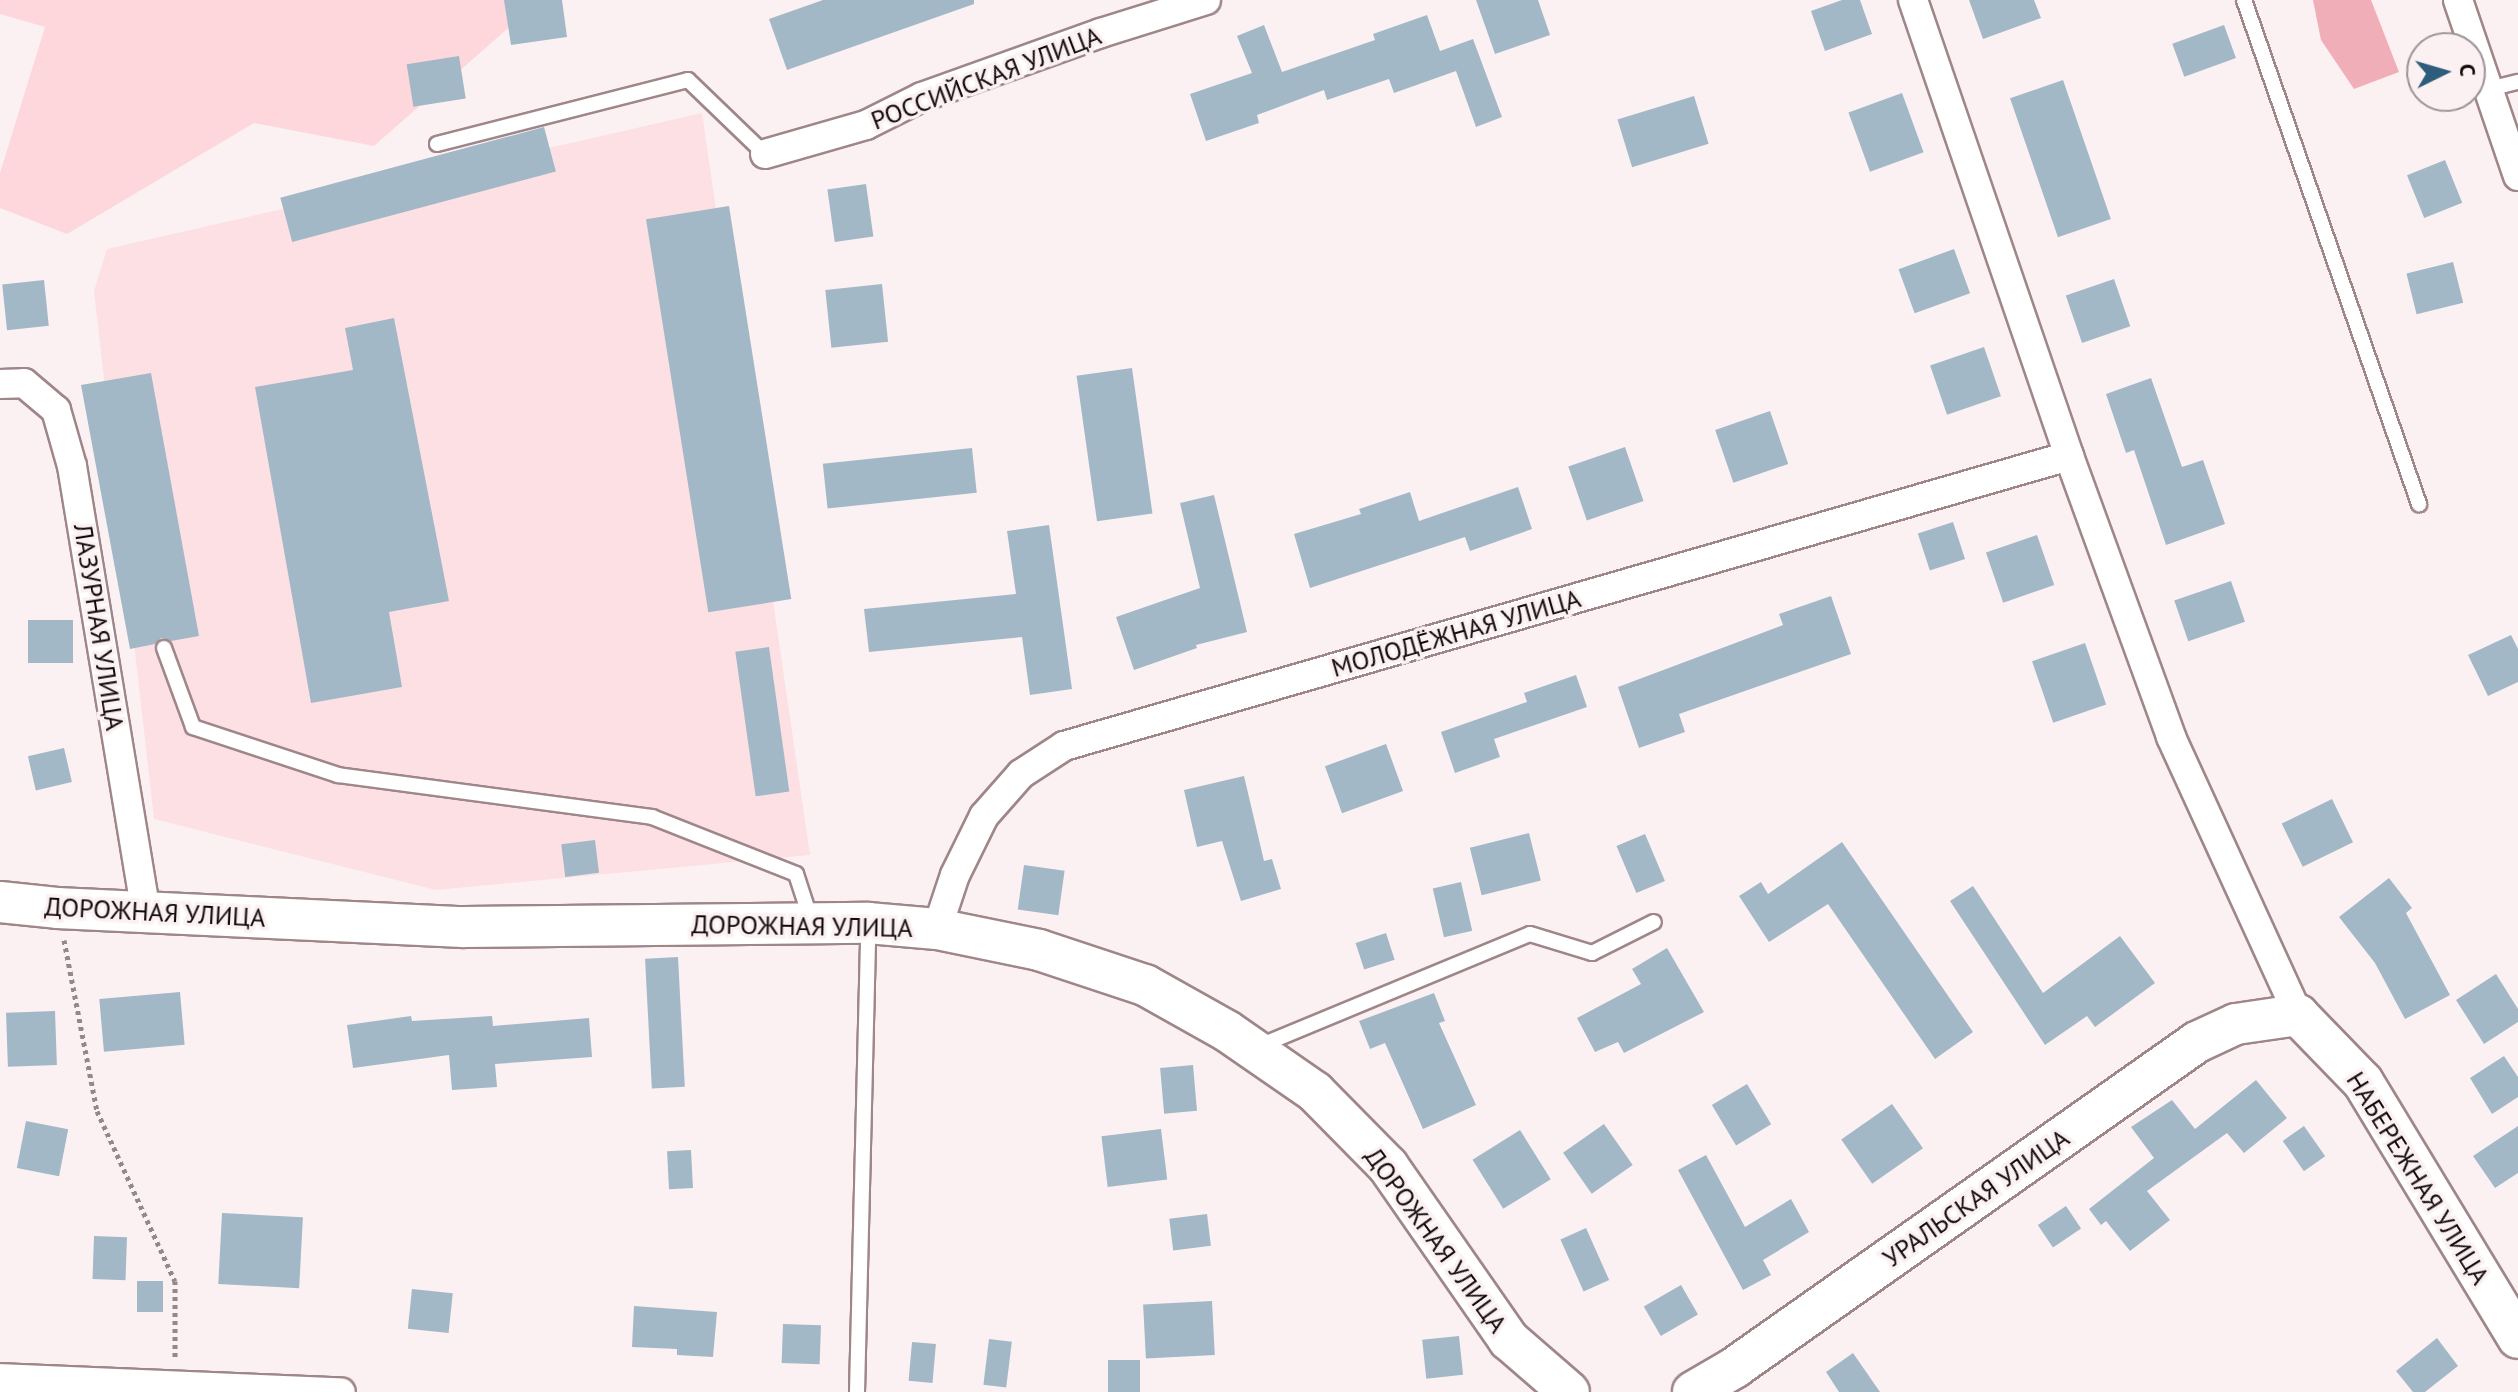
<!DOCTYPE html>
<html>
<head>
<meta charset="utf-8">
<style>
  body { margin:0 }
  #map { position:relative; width:2518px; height:1392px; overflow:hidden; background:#fcf1f2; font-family:"PT Sans",sans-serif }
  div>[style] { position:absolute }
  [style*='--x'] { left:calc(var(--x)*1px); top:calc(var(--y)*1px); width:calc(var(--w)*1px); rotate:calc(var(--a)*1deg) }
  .built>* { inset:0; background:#fde0e4 }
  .green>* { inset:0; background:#fdd7dc }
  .water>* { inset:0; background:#f0aeb8 }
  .building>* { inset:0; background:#a3b8c7; transform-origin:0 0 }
  .path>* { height:5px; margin-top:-2.5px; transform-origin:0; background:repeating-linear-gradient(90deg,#92898a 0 4px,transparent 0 8px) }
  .roads { filter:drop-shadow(2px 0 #9f8689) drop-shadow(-2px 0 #9f8689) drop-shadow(0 2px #9f8689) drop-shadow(0 -2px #9f8689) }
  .lane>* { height:14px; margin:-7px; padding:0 7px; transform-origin:7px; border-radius:7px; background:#fff }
  .street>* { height:28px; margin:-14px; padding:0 14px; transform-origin:14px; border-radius:14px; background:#fff }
  .secondary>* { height:40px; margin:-20px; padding:0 20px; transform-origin:20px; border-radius:20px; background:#fff }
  span { translate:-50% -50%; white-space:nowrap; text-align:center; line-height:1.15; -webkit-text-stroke:7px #fcf1f2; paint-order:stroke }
  .street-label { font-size:26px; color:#11090a }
  .north { position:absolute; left:2406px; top:32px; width:80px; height:80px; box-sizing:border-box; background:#fcf1f2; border:2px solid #9e9495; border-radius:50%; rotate:85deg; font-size:22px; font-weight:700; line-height:32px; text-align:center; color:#11090a }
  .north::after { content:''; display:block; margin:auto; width:28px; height:36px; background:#2d5d7b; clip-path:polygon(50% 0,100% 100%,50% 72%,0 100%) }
</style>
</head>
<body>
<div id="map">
  <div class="built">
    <div style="clip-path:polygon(702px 113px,810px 855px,436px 890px,154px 819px,94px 291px,107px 249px)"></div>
  </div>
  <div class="green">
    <div style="clip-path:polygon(0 0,540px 0,374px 146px,254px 123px,67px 234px,0 208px,0 173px,45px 27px,0 14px)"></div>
  </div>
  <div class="water">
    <div style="clip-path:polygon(2313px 0,2371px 0,2399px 72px,2354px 89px,2321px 40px)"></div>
  </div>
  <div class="building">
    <div style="clip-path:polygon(504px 0,562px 0,567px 37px,511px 45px)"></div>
    <div style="clip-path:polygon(823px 0,974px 0,974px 4px,787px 70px,769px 19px)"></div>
    <div style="clip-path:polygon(1476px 0,1538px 0,1550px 35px,1495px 54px)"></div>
    <div style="clip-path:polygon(1842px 0,1860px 0,1872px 34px,1825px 51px,1811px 11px)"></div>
    <div style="clip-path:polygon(1969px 0,2034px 0,2041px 18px,1983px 39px)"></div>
    <div style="clip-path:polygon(1427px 15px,1440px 51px,1473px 39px,1502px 117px,1476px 127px,1456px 71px,1394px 93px,1389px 79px,1327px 100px,1324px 90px,1257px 115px,1259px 123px,1206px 141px,1190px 94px,1252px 73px,1237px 36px,1264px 25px,1282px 72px,1375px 40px,1373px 34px)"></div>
    <div style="left:2224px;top:25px;width:35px;height:55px;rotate:70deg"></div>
    <div style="left:459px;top:56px;width:43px;height:53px;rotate:81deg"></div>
    <div style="left:2063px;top:80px;width:147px;height:56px;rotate:71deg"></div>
    <div style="left:1902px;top:93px;width:63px;height:57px;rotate:70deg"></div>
    <div style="left:1694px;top:96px;width:50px;height:80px;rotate:73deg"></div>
    <div style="left:544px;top:127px;width:46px;height:273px;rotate:75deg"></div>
    <div style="left:2445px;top:160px;width:46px;height:41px;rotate:68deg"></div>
    <div style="left:866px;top:184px;width:53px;height:39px;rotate:82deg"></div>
    <div style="left:729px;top:206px;width:398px;height:84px;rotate:81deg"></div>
    <div style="left:1954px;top:249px;width:47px;height:59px;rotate:70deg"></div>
    <div style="left:2453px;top:262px;width:42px;height:48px;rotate:76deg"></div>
    <div style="left:2114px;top:279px;width:50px;height:51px;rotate:71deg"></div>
    <div style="left:44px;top:280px;width:46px;height:42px;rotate:84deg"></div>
    <div style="left:882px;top:284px;width:58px;height:57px;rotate:84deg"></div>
    <div style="clip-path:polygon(394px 318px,449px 601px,389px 612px,402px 687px,311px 703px,255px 387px,353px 370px,345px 328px)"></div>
    <div style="left:1984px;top:347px;width:52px;height:57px;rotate:71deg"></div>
    <div style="left:1132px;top:368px;width:147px;height:56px;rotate:82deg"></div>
    <div style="clip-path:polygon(151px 373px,199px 636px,171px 641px,161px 638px,155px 644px,130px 649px,81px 385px)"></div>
    <div style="clip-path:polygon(2151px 378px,2182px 467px,2203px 460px,2225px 524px,2166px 545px,2134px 450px,2126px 453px,2106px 394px)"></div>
    <div style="left:1770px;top:411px;width:56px;height:58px;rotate:71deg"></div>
    <div style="left:1625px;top:447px;width:57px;height:60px;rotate:71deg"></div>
    <div style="left:972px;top:448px;width:45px;height:150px;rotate:84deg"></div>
    <div style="clip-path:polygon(1518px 487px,1532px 529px,1470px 551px,1465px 537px,1310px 588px,1294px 534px,1361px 514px,1359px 509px,1410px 492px,1419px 521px)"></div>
    <div style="clip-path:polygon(1214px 495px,1247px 632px,1196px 645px,1197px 648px,1134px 670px,1116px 617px,1200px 588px,1180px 503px)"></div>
    <div style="left:1953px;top:522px;width:39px;height:37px;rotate:72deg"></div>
    <div style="clip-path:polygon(1049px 525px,1072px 689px,1030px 695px,1022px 637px,869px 652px,864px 609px,1016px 594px,1007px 531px)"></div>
    <div style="left:2037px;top:535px;width:53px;height:54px;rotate:71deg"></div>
    <div style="left:2231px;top:581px;width:43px;height:60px;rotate:71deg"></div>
    <div style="clip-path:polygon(1831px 596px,1851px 654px,1679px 714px,1685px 732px,1639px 748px,1618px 687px,1783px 625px,1779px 614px)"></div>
    <div style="left:28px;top:620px;width:45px;height:43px"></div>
    <div style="clip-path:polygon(2511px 635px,2518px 649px,2518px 682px,2488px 696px,2468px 655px)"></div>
    <div style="left:2085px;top:643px;width:65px;height:56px;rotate:71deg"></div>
    <div style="left:769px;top:647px;width:146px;height:34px;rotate:82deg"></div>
    <div style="clip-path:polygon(1576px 675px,1587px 707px,1494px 739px,1500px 757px,1455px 773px,1441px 732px,1527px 702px,1524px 693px)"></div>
    <div style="left:1386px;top:744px;width:50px;height:65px;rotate:70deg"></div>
    <div style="left:64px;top:748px;width:35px;height:37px;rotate:77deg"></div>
    <div style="clip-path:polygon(1244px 776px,1264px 861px,1272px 859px,1281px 889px,1241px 901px,1222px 841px,1197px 847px,1184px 790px)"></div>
    <div style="left:2332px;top:799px;width:48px;height:56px;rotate:64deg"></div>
    <div style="left:1529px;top:833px;width:49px;height:61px;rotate:76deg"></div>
    <div style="left:1645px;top:834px;width:51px;height:31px;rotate:67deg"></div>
    <div style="left:595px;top:840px;width:33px;height:34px;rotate:83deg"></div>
    <div style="clip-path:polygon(1842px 842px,1973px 1032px,1935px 1059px,1828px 904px,1769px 942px,1739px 896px,1761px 882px,1768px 894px)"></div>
    <div style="left:1024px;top:865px;width:41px;height:45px;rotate:8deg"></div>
    <div style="clip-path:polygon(2389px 878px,2412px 908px,2406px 913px,2450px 995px,2405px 1019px,2375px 963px,2339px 917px)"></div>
    <div style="left:1461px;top:882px;width:50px;height:29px;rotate:77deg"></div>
    <div style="clip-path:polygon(1973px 886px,2043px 993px,2120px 936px,2155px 983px,2095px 1027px,2087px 1016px,2045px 1045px,1950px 901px)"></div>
    <div style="left:1386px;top:933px;width:28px;height:32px;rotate:72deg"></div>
    <div style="clip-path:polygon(1667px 948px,1704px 1012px,1624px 1053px,1618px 1042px,1595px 1052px,1577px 1018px,1641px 984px,1632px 969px)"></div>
    <div style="left:678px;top:957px;width:130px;height:33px;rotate:87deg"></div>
    <div style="clip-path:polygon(2496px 974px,2518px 1009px,2518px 1022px,2484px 1044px,2456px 1000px)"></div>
    <div style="left:180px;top:992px;width:53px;height:81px;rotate:85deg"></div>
    <div style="clip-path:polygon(1434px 993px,1445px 1021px,1439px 1023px,1476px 1105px,1423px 1129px,1385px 1043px,1370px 1049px,1359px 1021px)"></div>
    <div style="left:55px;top:1011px;width:54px;height:49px;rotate:88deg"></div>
    <div style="clip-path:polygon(411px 1016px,412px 1021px,492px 1016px,493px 1026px,589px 1018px,592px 1057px,495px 1064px,497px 1087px,452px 1090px,449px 1055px,353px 1068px,347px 1025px)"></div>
    <div style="clip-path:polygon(2504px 1056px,2518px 1077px,2518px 1097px,2492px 1114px,2470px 1078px)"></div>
    <div style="left:1193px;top:1065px;width:46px;height:33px;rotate:85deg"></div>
    <div style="clip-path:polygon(2256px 1080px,2287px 1118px,2244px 1153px,2227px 1133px,2147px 1191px,2170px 1220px,2130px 1251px,2106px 1221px,2101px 1225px,2089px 1209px,2154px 1158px,2131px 1127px,2172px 1100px,2195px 1129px)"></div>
    <div style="left:1747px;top:1084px;width:47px;height:41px;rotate:59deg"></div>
    <div style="left:1892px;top:1104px;width:54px;height:62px;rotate:55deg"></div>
    <div style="left:26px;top:1121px;width:43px;height:48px;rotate:11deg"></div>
    <div style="left:1604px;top:1124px;width:50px;height:50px;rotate:55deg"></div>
    <div style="left:2304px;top:1126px;width:37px;height:26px;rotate:55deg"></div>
    <div style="clip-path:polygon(2518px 1126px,2518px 1173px,2495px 1188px,2473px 1156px)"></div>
    <div style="left:1161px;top:1129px;width:51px;height:60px;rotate:83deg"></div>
    <div style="left:1520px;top:1130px;width:58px;height:56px;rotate:58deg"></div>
    <div style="left:691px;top:1150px;width:38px;height:24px;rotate:87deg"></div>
    <div style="clip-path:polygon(1706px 1155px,1745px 1227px,1791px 1199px,1809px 1232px,1763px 1260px,1771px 1275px,1743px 1290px,1678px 1170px)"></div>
    <div style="left:2066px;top:1206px;width:27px;height:34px;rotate:56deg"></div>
    <div style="left:222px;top:1213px;width:81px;height:71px;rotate:3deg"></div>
    <div style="left:1207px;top:1214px;width:32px;height:38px;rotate:83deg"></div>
    <div style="left:1586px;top:1228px;width:57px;height:28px;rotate:66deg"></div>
    <div style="left:94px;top:1236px;width:33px;height:43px;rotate:2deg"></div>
    <div style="left:137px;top:1281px;width:26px;height:31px"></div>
    <div style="left:1681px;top:1285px;width:34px;height:43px;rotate:60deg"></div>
    <div style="left:412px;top:1289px;width:41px;height:40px;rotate:6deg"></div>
    <div style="left:1212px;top:1301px;width:54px;height:69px;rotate:87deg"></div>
    <div style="clip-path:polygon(634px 1306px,717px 1312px,713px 1357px,677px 1355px,677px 1349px,632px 1347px)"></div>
    <div style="left:783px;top:1324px;width:38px;height:39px;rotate:2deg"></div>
    <div style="left:1459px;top:1336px;width:39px;height:37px;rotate:84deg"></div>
    <div style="clip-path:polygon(2437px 1338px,2458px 1366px,2425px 1392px,2413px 1392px,2396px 1371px)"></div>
    <div style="left:989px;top:1339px;width:23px;height:46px;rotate:7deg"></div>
    <div style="left:912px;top:1342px;width:24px;height:39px;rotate:5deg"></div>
    <div style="clip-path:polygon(1853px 1353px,1880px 1392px,1839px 1392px,1826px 1372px)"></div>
    <div style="left:1108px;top:1360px;width:32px;height:32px"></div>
  </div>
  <div class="path">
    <div style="--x:64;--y:940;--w:174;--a:79.1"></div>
    <div style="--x:97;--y:1111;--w:187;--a:65.4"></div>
    <div style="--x:175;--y:1281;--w:77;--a:90"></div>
  </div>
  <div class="roads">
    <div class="lane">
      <div style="--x:2244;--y:0;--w:534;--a:70.85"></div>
      <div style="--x:2489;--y:89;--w:30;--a:-14"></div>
      <div style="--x:437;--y:144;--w:259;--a:-14.3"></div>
      <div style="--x:688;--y:80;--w:107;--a:43.9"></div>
      <div style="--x:164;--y:648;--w:84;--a:69.8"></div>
      <div style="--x:193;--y:727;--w:153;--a:18.3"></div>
      <div style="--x:338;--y:775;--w:317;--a:7.6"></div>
      <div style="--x:652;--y:817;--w:155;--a:21.6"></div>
      <div style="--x:796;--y:874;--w:48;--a:71.9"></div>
      <div style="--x:1257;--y:1047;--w:295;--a:-22.5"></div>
      <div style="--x:1530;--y:934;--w:65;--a:17"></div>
      <div style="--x:1592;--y:953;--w:69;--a:-26.6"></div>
      <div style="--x:857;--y:1392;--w:465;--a:-88.6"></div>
    </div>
    <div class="street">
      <div style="--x:1913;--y:0;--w:482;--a:71.1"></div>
      <div style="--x:2069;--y:456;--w:299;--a:70"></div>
      <div style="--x:2171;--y:737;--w:306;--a:65.4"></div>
      <div style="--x:2458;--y:0;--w:186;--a:71.2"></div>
      <div style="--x:765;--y:154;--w:105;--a:-16"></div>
      <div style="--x:866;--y:125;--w:63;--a:-26.6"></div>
      <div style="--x:922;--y:97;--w:190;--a:-19.7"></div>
      <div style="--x:1101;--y:33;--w:110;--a:-17.4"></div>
      <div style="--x:0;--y:384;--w:24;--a:-2"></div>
      <div style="--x:24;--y:383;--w:42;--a:40.2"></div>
      <div style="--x:56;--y:410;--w:58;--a:74.1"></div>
      <div style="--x:72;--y:466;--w:451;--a:80.6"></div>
      <div style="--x:937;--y:929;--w:57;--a:-71.6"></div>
      <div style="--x:955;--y:875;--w:66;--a:-63.8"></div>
      <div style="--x:984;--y:816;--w:56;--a:-48.6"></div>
      <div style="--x:1021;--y:774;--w:51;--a:-33.1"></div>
      <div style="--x:1064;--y:746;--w:1046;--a:-16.1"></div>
      <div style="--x:0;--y:1378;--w:341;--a:2.4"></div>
    </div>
    <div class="secondary">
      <div style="--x:0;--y:902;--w:57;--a:6"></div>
      <div style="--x:57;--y:908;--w:406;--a:2.7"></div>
      <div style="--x:463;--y:927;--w:405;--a:-0.6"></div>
      <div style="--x:868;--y:923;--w:69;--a:5"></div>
      <div style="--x:937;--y:929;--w:104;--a:11.6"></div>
      <div style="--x:1039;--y:950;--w:112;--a:18.3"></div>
      <div style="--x:1145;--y:985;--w:94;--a:29.3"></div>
      <div style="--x:1227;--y:1031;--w:107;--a:34.7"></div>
      <div style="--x:1315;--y:1092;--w:104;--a:45.4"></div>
      <div style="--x:1388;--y:1166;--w:212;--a:55.2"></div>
      <div style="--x:1509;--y:1340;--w:79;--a:40.9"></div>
      <div style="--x:1693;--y:1392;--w:48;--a:-30.3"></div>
      <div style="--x:1734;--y:1368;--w:566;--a:-35.15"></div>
      <div style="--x:2197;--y:1042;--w:43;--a:-24.8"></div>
      <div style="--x:2236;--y:1024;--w:63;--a:-8.3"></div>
      <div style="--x:2298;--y:1015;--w:93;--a:45.9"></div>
      <div style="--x:2363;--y:1082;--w:299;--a:58.8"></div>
    </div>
  </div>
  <div class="street-label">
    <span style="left:986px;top:78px;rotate:-21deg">РОССИЙСКАЯ УЛИЦА</span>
    <span style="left:99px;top:627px;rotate:81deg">ЛАЗУРНАЯ УЛИЦА</span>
    <span style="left:1456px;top:633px;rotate:-16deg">МОЛОДЁЖНАЯ УЛИЦА</span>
    <span style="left:155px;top:912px;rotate:3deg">ДОРОЖНАЯ УЛИЦА</span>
    <span style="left:802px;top:926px;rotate:1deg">ДОРОЖНАЯ УЛИЦА</span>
    <span style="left:2418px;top:1178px;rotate:58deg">НАБЕРЕЖНАЯ УЛИЦА</span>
    <span style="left:1976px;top:1198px;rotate:-35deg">УРАЛЬСКАЯ УЛИЦА</span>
    <span style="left:1436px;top:1240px;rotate:54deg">ДОРОЖНАЯ УЛИЦА</span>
  </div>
  <div class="north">С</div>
</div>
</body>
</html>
